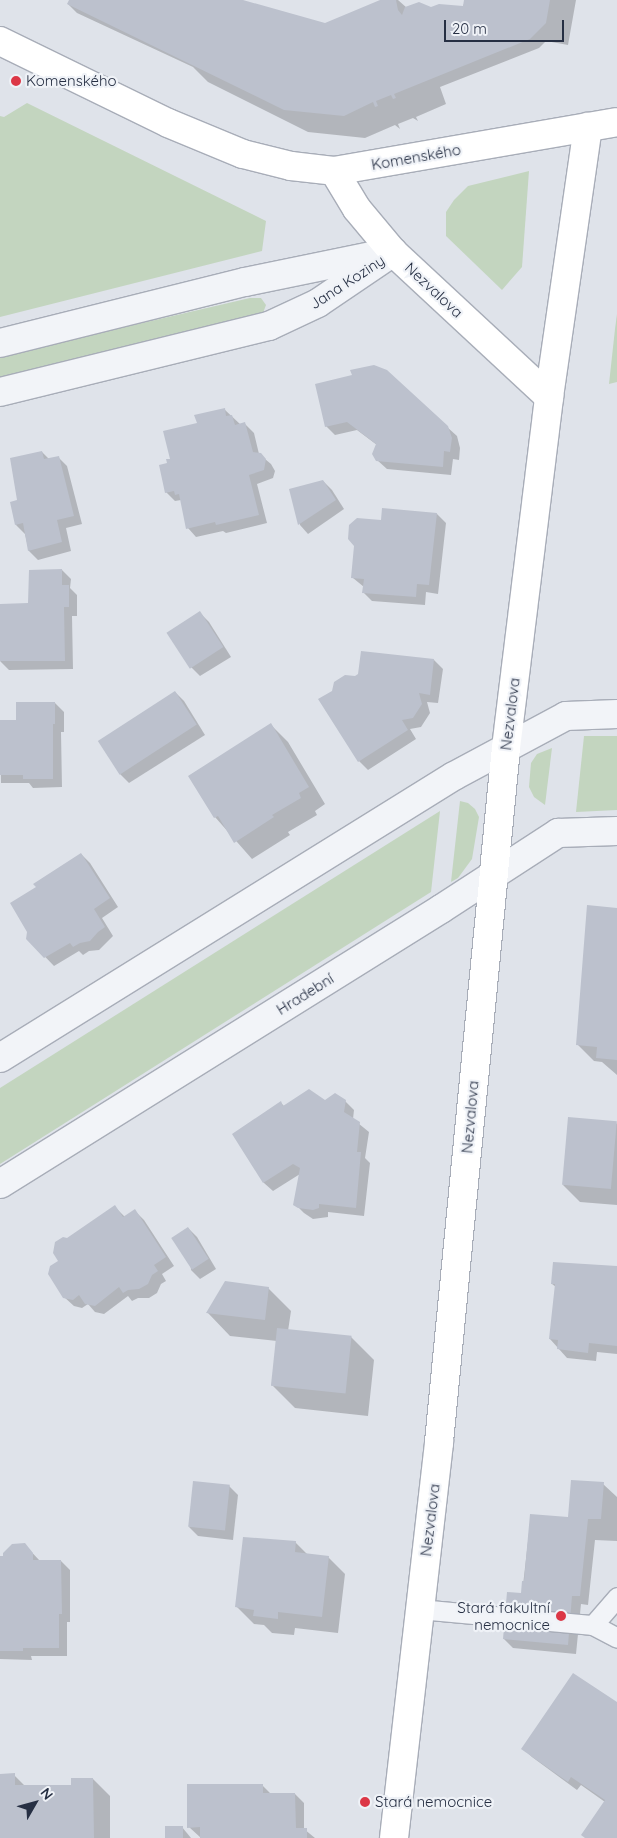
<!DOCTYPE html>
<html>
<head>
<meta charset="utf-8">
<style>
  body { margin:0 }
  #map { position:relative; width:617px; height:1838px; overflow:hidden; background:#dfe3ea; font-family:Quicksand,sans-serif }
  div>[style] { position:absolute }
  [style*='--x'] { left:calc(var(--x)*1px); top:calc(var(--y)*1px); width:calc(var(--w)*1px); rotate:calc(var(--a)*1deg) }
  .green>* { inset:0; background:#c3d5bf }
  .shadow>* { inset:0; background:#0003 }
  .building>* { inset:0; background:#bcc1cd; transform-origin:0 0 }
  .roads { filter:drop-shadow(1px 0 #a8adb8) drop-shadow(-1px 0 #a8adb8) drop-shadow(0 1px #a8adb8) drop-shadow(0 -1px #a8adb8) }
  .lane>* { height:19px; margin:-9.5px; padding:0 9.5px; transform-origin:9.5px; border-radius:9.5px; background:#f2f4f8 }
  .street>* { height:28px; margin:-14px; padding:0 14px; transform-origin:14px; border-radius:14px; background:#f2f4f8 }
  .secondary>* { height:28px; margin:-14px; padding:0 14px; transform-origin:14px; border-radius:14px; background:#fff }
  .dots>* { width:14px; height:14px; translate:-50% -50%; box-sizing:border-box; border:2px solid #eff2f7; border-radius:50% }
  span { translate:-50% -50%; white-space:nowrap; text-align:center; line-height:1.15; -webkit-text-stroke:4.5px #eff2f7; paint-order:stroke }
  .poi-label { font-size:15px; color:#262f43 }
  .left { translate:0 -50%; text-align:left }
  .right { translate:-100% -50%; text-align:right }
  .street-label { font-size:15px; color:#262f43 }
  .north { position:absolute; left:10px; top:1778px; width:50px; height:50px; -webkit-text-stroke:4px #eff2f7; paint-order:stroke; rotate:52deg; font-size:14px; font-weight:700; line-height:20px; text-align:center; color:#262f43 }
  .north::after { content:''; display:block; margin:auto; width:18px; height:22px; background:#262f43; clip-path:polygon(50% 0,100% 100%,50% 72%,0 100%) }
  .scale { position:absolute; left:444px; top:20px; width:120px; height:22px; box-sizing:border-box; border:2px solid #262f43; border-top:0; padding-left:6px; font-size:15px; line-height:18px; white-space:nowrap; color:#262f43; -webkit-text-stroke:4px #eff2f7; paint-order:stroke }
</style>
</head>
<body>
<div id="map">
  <div class="green">
    <div style="clip-path:polygon(27px 103px,266px 221px,262px 251px,0 317px,0 116px,4px 117px)"></div>
    <div style="clip-path:polygon(529px 171px,522px 267px,502px 290px,446px 236px,446px 212px,454px 200px,468px 186px)"></div>
    <div style="clip-path:polygon(250px 298px,261px 298px,266px 305px,263px 313px,251px 319px,0 379px,0 356px)"></div>
    <div style="clip-path:polygon(617px 314px,617px 382px,609px 384px,615px 329px)"></div>
    <div style="clip-path:polygon(584px 736px,617px 736px,617px 810px,576px 812px)"></div>
    <div style="clip-path:polygon(552px 748px,545px 805px,534px 797px,529px 787px,531px 763px,537px 754px)"></div>
    <div style="clip-path:polygon(460px 801px,468px 803px,475px 809px,479px 817px,472px 859px,458px 878px,451px 882px)"></div>
    <div style="clip-path:polygon(440px 811px,431px 892px,0 1164px,0 1088px)"></div>
  </div>
  <div class="shadow">
    <div style="clip-path:polygon(70px 0,238px 0,325px 24px,384px 0,398px 0,407px 8px,431px 8px,463px 7px,465px 0,576px 0,568px 45px,546px 41px,539px 48px,440px 87px,446px 104px,416px 117px,418px 121px,413px 118px,398px 124px,400px 129px,395px 125px,365px 138px,308px 132px,208px 82px,193px 67px,77px 13px,68px 4px)"></div>
    <div style="clip-path:polygon(384px 370px,457px 436px,460px 448px,459px 460px,453px 459px,451px 475px,387px 469px,377px 460px,377px 445px,357px 430px,335px 435px,326px 426px)"></div>
    <div style="clip-path:polygon(224px 409px,241px 425px,245px 424px,254px 433px,259px 454px,271px 464px,275px 471px,273px 478px,257px 484px,267px 523px,226px 533px,223px 531px,196px 537px,188px 528px,181px 500px,175px 501px,166px 492px,169px 464px,198px 424px)"></div>
    <div style="clip-path:polygon(42px 452px,49px 459px,58px 457px,67px 466px,82px 524px,66px 528px,71px 551px,38px 560px,29px 551px,25px 534px,16px 525px,19px 501px)"></div>
    <div style="clip-path:polygon(323px 481px,332px 490px,344px 509px,308px 534px,300px 525px,291px 490px)"></div>
    <div style="clip-path:polygon(437px 514px,446px 523px,438px 594px,426px 592px,425px 605px,372px 601px,363px 592px,364px 587px,353px 578px,382px 522px)"></div>
    <div style="clip-path:polygon(62px 570px,71px 579px,70px 588px,77px 595px,77px 616px,72px 616px,73px 669px,9px 670px,0 661px,0 605px,29px 605px)"></div>
    <div style="clip-path:polygon(200px 613px,209px 622px,231px 657px,200px 676px,191px 667px)"></div>
    <div style="clip-path:polygon(434px 660px,443px 669px,438px 703px,427px 702px,430px 713px,421px 727px,410px 729px,416px 739px,368px 770px,359px 761px,355px 677px)"></div>
    <div style="clip-path:polygon(175px 692px,184px 701px,205px 735px,129px 783px,120px 774px)"></div>
    <div style="clip-path:polygon(55px 703px,64px 712px,64px 732px,61px 732px,62px 787px,33px 788px,29px 783px,1px 783px,0 721px,17px 722px)"></div>
    <div style="clip-path:polygon(271px 725px,288px 742px,325px 804px,315px 811px,317px 815px,288px 832px,290px 835px,252px 859px,215px 817px,189px 776px)"></div>
    <div style="clip-path:polygon(81px 854px,90px 863px,118px 907px,102px 918px,113px 936px,99px 950px,89px 951px,83px 955px,79px 951px,54px 966px,28px 939px,27px 933px,29px 932px,38px 887px)"></div>
    <div style="clip-path:polygon(617px 909px,617px 1075px,602px 1062px,594px 1061px,577px 1044px)"></div>
    <div style="clip-path:polygon(325px 1101px,345px 1101px,354px 1110px,353px 1119px,369px 1132px,365px 1158px,370px 1163px,364px 1216px,328px 1212px,328px 1217px,313px 1219px,304px 1213px,295px 1204px,300px 1174px,273px 1191px,264px 1183px,234px 1134px,281px 1103px,284px 1106px)"></div>
    <div style="clip-path:polygon(617px 1123px,617px 1205px,580px 1202px,563px 1185px)"></div>
    <div style="clip-path:polygon(115px 1207px,125px 1217px,135px 1211px,144px 1220px,174px 1266px,162px 1274px,166px 1281px,161px 1284px,157px 1293px,149px 1298px,138px 1298px,132px 1301px,128px 1296px,104px 1314px,95px 1312px,88px 1304px,82px 1308px,74px 1306px,64px 1297px,59px 1261px,67px 1240px)"></div>
    <div style="clip-path:polygon(188px 1228px,197px 1237px,216px 1269px,200px 1279px,191px 1270px)"></div>
    <div style="clip-path:polygon(617px 1268px,617px 1354px,597px 1352px,596px 1361px,567px 1358px,550px 1339px,556px 1287px,552px 1284px)"></div>
    <div style="clip-path:polygon(268px 1288px,291px 1311px,288px 1331px,351px 1337px,374px 1360px,368px 1416px,295px 1408px,272px 1385px,277px 1341px,230px 1336px,208px 1313px)"></div>
    <div style="clip-path:polygon(603px 1484px,617px 1497px,617px 1541px,595px 1540px,588px 1605px,581px 1604px,576px 1654px,513px 1648px,504px 1639px,522px 1594px,531px 1515px,569px 1518px)"></div>
    <div style="clip-path:polygon(229px 1486px,238px 1495px,233px 1540px,198px 1536px,189px 1527px)"></div>
    <div style="clip-path:polygon(295px 1542px,308px 1555px,328px 1557px,345px 1574px,338px 1633px,295px 1628px,294px 1635px,272px 1633px,264px 1625px,254px 1624px,237px 1607px)"></div>
    <div style="clip-path:polygon(24px 1544px,40px 1561px,61px 1561px,70px 1570px,70px 1622px,67px 1622px,67px 1656px,31px 1656px,32px 1660px,0 1659px,0 1557px,5px 1557px)"></div>
    <div style="clip-path:polygon(617px 1703px,617px 1838px,586px 1838px,605px 1802px,581px 1785px,577px 1790px,532px 1757px,523px 1748px)"></div>
    <div style="clip-path:polygon(0 1775px,14px 1775px,26px 1787px,72px 1787px,93px 1779px,110px 1796px,110px 1838px,0 1838px)"></div>
    <div style="clip-path:polygon(262px 1785px,271px 1794px,295px 1794px,304px 1803px,304px 1829px,315px 1838px,201px 1838px,189px 1827px)"></div>
    <div style="clip-path:polygon(182px 1827px,191px 1838px,166px 1838px)"></div>
  </div>
  <div class="building">
    <div style="clip-path:polygon(69px 0,243px 0,325px 23px,380px 0,396px 0,398px 10px,402px 15px,405px 7px,419px 2px,431px 7px,439px 4px,463px 6px,464px 0,550px 0,546px 23px,530px 39px,394px 94px,396px 98px,393px 99px,391px 95px,376px 101px,378px 106px,375px 107px,373px 102px,344px 116px,284px 110px,67px 4px)"></div>
    <div style="clip-path:polygon(374px 365px,387px 370px,448px 426px,452px 438px,450px 452px,444px 451px,443px 467px,376px 461px,372px 454px,376px 444px,347px 422px,325px 427px,315px 384px,352px 375px,350px 370px)"></div>
    <div style="clip-path:polygon(225px 408px,226px 416px,232px 415px,235px 425px,245px 422px,253px 452px,261px 453px,266px 459px,264px 470px,249px 475px,259px 515px,216px 525px,215px 522px,186px 529px,179px 494px,175px 495px,174px 491px,165px 493px,159px 465px,167px 463px,166px 459px,170px 459px,163px 431px,197px 423px,194px 415px)"></div>
    <div style="clip-path:polygon(42px 451px,44px 459px,59px 456px,74px 516px,57px 520px,62px 542px,28px 551px,23px 523px,15px 525px,10px 502px,17px 500px,10px 458px)"></div>
    <div style="clip-path:polygon(323px 480px,336px 500px,298px 525px,289px 489px)"></div>
    <div style="clip-path:polygon(382px 508px,437px 513px,429px 585px,417px 584px,416px 597px,362px 593px,364px 579px,351px 578px,354px 546px,348px 539px,349px 525px,357px 518px,381px 520px)"></div>
    <div style="clip-path:polygon(62px 569px,62px 585px,69px 585px,69px 607px,64px 607px,65px 661px,0 661px,0 604px,28px 603px,29px 570px)"></div>
    <div style="left:200px;top:611px;width:43px;height:40px;rotate:57deg"></div>
    <div style="clip-path:polygon(361px 651px,434px 659px,430px 695px,419px 693px,422px 704px,413px 718px,402px 720px,408px 730px,358px 762px,318px 699px,332px 691px,334px 682px,345px 675px,355px 676px,358px 674px)"></div>
    <div style="left:175px;top:691px;width:40px;height:92px;rotate:57deg"></div>
    <div style="clip-path:polygon(16px 702px,55px 702px,55px 724px,53px 724px,53px 779px,23px 779px,23px 775px,0 775px,0 720px,16px 720px)"></div>
    <div style="clip-path:polygon(271px 723px,309px 787px,299px 793px,301px 798px,272px 815px,274px 817px,234px 843px,218px 816px,214px 818px,188px 776px)"></div>
    <div style="clip-path:polygon(81px 853px,110px 898px,94px 909px,105px 927px,98px 932px,90px 941px,80px 943px,73px 947px,70px 943px,44px 958px,26px 939px,27px 932px,10px 903px,36px 887px,33px 884px)"></div>
    <div style="clip-path:polygon(587px 905px,617px 908px,617px 1060px,596px 1058px,597px 1047px,576px 1045px)"></div>
    <div style="clip-path:polygon(309px 1089px,325px 1100px,335px 1093px,346px 1100px,344px 1112px,360px 1122px,357px 1152px,361px 1152px,356px 1208px,319px 1204px,319px 1208px,313px 1210px,298px 1208px,293px 1205px,300px 1168px,293px 1164px,263px 1183px,232px 1134px,281px 1101px,283px 1106px)"></div>
    <div style="left:568px;top:1117px;width:49px;height:68px;rotate:5deg"></div>
    <div style="clip-path:polygon(115px 1205px,123px 1217px,135px 1209px,166px 1257px,154px 1265px,158px 1271px,152px 1275px,148px 1284px,139px 1289px,128px 1290px,123px 1293px,119px 1287px,95px 1306px,85px 1304px,79px 1295px,73px 1300px,63px 1298px,48px 1274px,50px 1266px,58px 1261px,53px 1253px,55px 1242px,63px 1237px,67px 1238px)"></div>
    <div style="left:188px;top:1227px;width:38px;height:20px;rotate:57deg"></div>
    <div style="clip-path:polygon(553px 1262px,617px 1266px,617px 1346px,589px 1343px,588px 1353px,557px 1349px,558px 1340px,549px 1339px,555px 1284px,551px 1284px)"></div>
    <div style="clip-path:polygon(225px 1281px,269px 1287px,265px 1320px,206px 1313px)"></div>
    <div style="left:277px;top:1328px;width:75px;height:58px;rotate:6deg"></div>
    <div style="clip-path:polygon(571px 1480px,604px 1482px,601px 1519px,588px 1519px,580px 1596px,572px 1596px,568px 1645px,503px 1639px,507px 1592px,521px 1593px,522px 1581px,524px 1581px,530px 1514px,568px 1517px)"></div>
    <div style="left:193px;top:1481px;width:37px;height:46px;rotate:6deg"></div>
    <div style="clip-path:polygon(243px 1537px,296px 1541px,295px 1552px,329px 1556px,322px 1617px,278px 1612px,278px 1619px,253px 1616px,254px 1610px,235px 1607px)"></div>
    <div style="clip-path:polygon(25px 1543px,33px 1553px,33px 1560px,61px 1560px,62px 1614px,59px 1614px,59px 1648px,23px 1648px,23px 1651px,0 1651px,0 1556px,3px 1556px,3px 1553px,12px 1544px)"></div>
    <div style="clip-path:polygon(573px 1673px,617px 1702px,617px 1838px,585px 1838px,581px 1835px,605px 1800px,571px 1777px,568px 1782px,521px 1749px)"></div>
    <div style="clip-path:polygon(15px 1773px,15px 1785px,71px 1785px,71px 1778px,93px 1778px,94px 1838px,0 1838px,0 1774px)"></div>
    <div style="clip-path:polygon(187px 1784px,263px 1784px,263px 1793px,295px 1793px,296px 1828px,307px 1828px,307px 1838px,200px 1838px,200px 1827px,187px 1828px)"></div>
    <div style="left:165px;top:1826px;width:18px;height:12px"></div>
  </div>
  <div class="roads">
    <div class="lane">
      <div style="--x:419;--y:1609;--w:175;--a:5.3"></div>
      <div style="--x:593;--y:1625;--w:27;--a:28"></div>
      <div style="--x:593;--y:1625;--w:37;--a:-49"></div>
    </div>
    <div class="street">
      <div style="--x:0;--y:343;--w:252;--a:-14"></div>
      <div style="--x:245;--y:282;--w:139;--a:-11.6"></div>
      <div style="--x:0;--y:392;--w:277;--a:-13.8"></div>
      <div style="--x:269;--y:326;--w:54;--a:-25.1"></div>
      <div style="--x:318;--y:303;--w:91;--a:-34.2"></div>
      <div style="--x:0;--y:1058;--w:534;--a:-31.85"></div>
      <div style="--x:454;--y:776;--w:127;--a:-28.2"></div>
      <div style="--x:566;--y:716;--w:51;--a:-2.2"></div>
      <div style="--x:0;--y:1184;--w:520;--a:-31.95"></div>
      <div style="--x:441;--y:909;--w:140;--a:-33"></div>
      <div style="--x:558;--y:833;--w:59;--a:-1.9"></div>
    </div>
    <div class="secondary">
      <div style="--x:0;--y:41;--w:187;--a:26"></div>
      <div style="--x:168;--y:123;--w:81;--a:22.5"></div>
      <div style="--x:243;--y:154;--w:49;--a:14"></div>
      <div style="--x:291;--y:166;--w:43;--a:6.6"></div>
      <div style="--x:334;--y:171;--w:287;--a:-9.8"></div>
      <div style="--x:334;--y:171;--w:44;--a:58.8"></div>
      <div style="--x:357;--y:209;--w:56;--a:50.1"></div>
      <div style="--x:393;--y:252;--w:213;--a:42.9"></div>
      <div style="--x:394;--y:1838;--w:399;--a:-83.5"></div>
      <div style="--x:439;--y:1442;--w:697;--a:-84.49"></div>
      <div style="--x:506;--y:748;--w:354;--a:-83"></div>
      <div style="--x:549;--y:397;--w:273;--a:-81.8"></div>
    </div>
  </div>
  <div class="dots">
    <div style="left:16px;top:81px;background:#dc3746"></div>
    <div style="left:561px;top:1616px;background:#dc3746"></div>
    <div style="left:365px;top:1802px;background:#dc3746"></div>
  </div>
  <div class="poi-label">
    <span class="left" style="left:26px;top:81px">Komenského</span>
    <span class="right" style="left:550px;top:1616px">Stará fakultní<br>nemocnice</span>
    <span class="left" style="left:375px;top:1802px">Stará nemocnice</span>
  </div>
  <div class="street-label">
    <span style="left:416px;top:157px;rotate:-10deg">Komenského</span>
    <span style="left:347px;top:282px;rotate:-33deg">Jana Koziny</span>
    <span style="left:434px;top:290px;rotate:43deg">Nezvalova</span>
    <span style="left:510px;top:714px;rotate:-83deg">Nezvalova</span>
    <span style="left:305px;top:994px;rotate:-32deg">Hradební</span>
    <span style="left:470px;top:1117px;rotate:-85deg">Nezvalova</span>
    <span style="left:430px;top:1520px;rotate:-83deg">Nezvalova</span>
  </div>
  <div class="north">N</div>
  <div class="scale">20 m</div>
</div>
</body>
</html>
